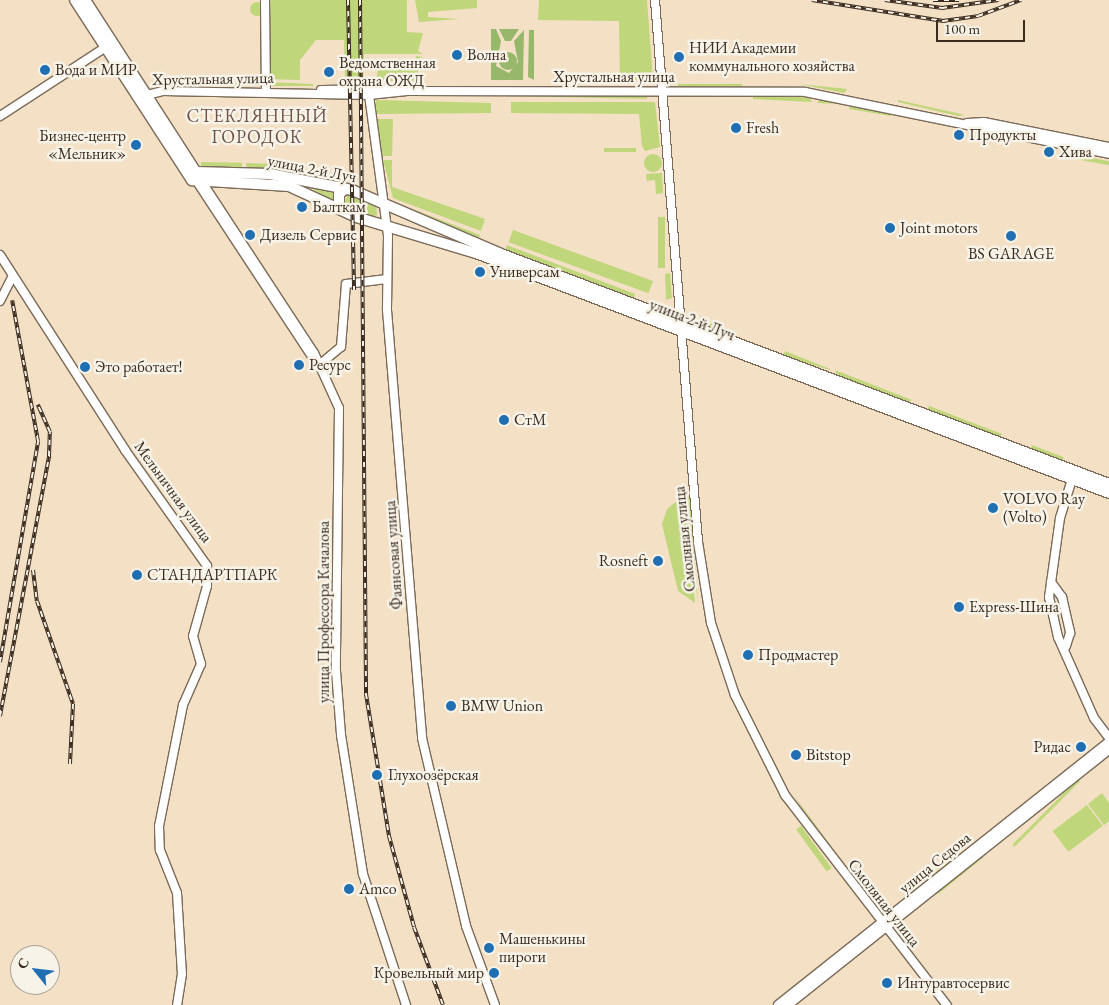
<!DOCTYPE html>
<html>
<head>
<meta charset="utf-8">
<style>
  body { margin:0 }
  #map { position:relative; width:1109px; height:1005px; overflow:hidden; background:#f3e0c5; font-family:"EB Garamond",serif }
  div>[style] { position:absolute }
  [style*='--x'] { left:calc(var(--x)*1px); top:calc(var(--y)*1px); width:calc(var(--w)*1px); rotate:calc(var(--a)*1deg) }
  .green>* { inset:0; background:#bfd67a; transform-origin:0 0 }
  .round { border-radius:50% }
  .forest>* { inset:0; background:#97b76a }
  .roads { filter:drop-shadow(1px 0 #7b6a58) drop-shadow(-1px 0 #7b6a58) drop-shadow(0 1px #7b6a58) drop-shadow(0 -1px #7b6a58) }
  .minor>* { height:8px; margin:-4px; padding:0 4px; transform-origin:4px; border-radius:4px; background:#fff }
  .major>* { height:10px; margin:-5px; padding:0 5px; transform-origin:5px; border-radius:5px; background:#fff }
  .rail>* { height:4px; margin-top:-2px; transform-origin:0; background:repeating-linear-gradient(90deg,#f7f3e8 0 5.5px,#3b2a1e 0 11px); box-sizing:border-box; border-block:1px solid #3b2a1e }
  .dots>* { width:14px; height:14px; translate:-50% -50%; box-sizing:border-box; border:2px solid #f7f3e8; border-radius:50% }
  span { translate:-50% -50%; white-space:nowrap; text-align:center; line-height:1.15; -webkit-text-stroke:5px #f7f3e8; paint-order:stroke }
  .poi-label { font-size:16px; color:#3b2a1e }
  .left { translate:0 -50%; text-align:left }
  .right { translate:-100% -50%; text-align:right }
  .street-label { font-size:16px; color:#3b2a1e }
  .neighbourhood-label { font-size:18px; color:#6e5046; letter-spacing:1px }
  .north { position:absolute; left:10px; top:945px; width:50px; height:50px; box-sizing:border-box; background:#f7f3e8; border:1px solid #aca397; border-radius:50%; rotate:299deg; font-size:14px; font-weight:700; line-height:20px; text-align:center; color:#3b2a1e }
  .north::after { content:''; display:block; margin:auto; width:18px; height:22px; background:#1f6fb2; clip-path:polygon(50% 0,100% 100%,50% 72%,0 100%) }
  .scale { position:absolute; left:936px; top:20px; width:89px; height:22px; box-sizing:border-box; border:2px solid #3b2a1e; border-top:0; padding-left:6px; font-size:15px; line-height:18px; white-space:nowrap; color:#3b2a1e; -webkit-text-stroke:4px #f7f3e8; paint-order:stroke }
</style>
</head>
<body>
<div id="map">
  <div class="green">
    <div style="clip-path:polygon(268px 0,407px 0,407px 32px,423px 33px,418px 51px,423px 54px,364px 54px,363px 81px,345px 81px,344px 40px,316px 40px,300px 60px,300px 80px,268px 79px)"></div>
    <div style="clip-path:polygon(415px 0,477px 0,477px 8px,428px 12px,428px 17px,459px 19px,419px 22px)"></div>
    <div style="clip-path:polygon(539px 0,647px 0,653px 79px,620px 80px,619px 21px,538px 20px)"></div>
    <div class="round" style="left:250px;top:2px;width:14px;height:14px"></div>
    <div style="clip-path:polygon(416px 56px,423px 57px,418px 59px,418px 81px,377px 81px,378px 60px,416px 63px)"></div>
    <div style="clip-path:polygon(268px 82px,313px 84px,313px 86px,272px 86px)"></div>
    <div style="clip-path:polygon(167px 83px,263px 83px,260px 86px)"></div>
    <div style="left:678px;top:84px;width:64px;height:2px"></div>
    <div style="clip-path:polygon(800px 84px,847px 89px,844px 93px)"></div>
    <div style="clip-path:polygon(180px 96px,318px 96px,318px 99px)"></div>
    <div style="clip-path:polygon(507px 96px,647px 96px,647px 99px)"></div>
    <div style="clip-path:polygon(753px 97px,809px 97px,812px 102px,753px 99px)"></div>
    <div style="clip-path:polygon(820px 99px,844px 104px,817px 103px)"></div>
    <div style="clip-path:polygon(376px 100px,491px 103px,491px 113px,375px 114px)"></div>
    <div style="clip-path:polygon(511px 102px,655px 102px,660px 147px,645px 151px,642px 146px,639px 114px,511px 113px)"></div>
    <div style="clip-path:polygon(898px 102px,898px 100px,965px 115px,958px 116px)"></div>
    <div style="clip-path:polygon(851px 105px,892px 113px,891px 116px,849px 109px)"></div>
    <div style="clip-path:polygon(376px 119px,393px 119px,392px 156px,382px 156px)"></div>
    <div style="left:604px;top:148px;width:32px;height:4px"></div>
    <div class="round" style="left:644px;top:154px;width:18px;height:18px"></div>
    <div style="left:1077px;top:155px;width:33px;height:4px;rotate:11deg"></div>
    <div style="clip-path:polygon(383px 160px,392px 160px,392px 187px,485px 219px,481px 231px,393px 198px)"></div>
    <div style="left:201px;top:162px;width:41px;height:7px;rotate:1deg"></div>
    <div style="clip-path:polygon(246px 163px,273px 164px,308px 170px,247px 169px)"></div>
    <div style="clip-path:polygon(662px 173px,663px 193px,656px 194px,655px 180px,647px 181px,646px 174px)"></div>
    <div style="clip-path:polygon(313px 188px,336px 191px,333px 201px,314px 190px)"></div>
    <div style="clip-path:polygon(348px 194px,376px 204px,377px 215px,369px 218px,343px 206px)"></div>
    <div style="clip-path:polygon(410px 208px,480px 235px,478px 241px,409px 211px)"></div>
    <div style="left:658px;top:217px;width:7px;height:51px"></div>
    <div style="left:513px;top:230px;width:149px;height:13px;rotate:20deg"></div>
    <div style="clip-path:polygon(507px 245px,635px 294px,634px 298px,505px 251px)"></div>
    <div style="clip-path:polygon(670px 273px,672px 298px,666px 300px,665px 274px)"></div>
    <div style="clip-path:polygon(704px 321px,735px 332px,728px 335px,698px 324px)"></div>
    <div style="clip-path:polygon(785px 351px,830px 369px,830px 370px,783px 356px)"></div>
    <div style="clip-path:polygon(835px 370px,912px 400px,905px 403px,838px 377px)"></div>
    <div style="left:929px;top:406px;width:78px;height:5px;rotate:21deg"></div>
    <div style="left:1032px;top:445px;width:34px;height:5px;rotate:21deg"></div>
    <div style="clip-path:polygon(684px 495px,695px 603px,678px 591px,662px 524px,667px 509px)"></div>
    <div style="clip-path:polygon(687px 495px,690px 499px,698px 602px,694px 574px)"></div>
    <div style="left:1078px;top:779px;width:3px;height:93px;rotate:45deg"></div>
    <div style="clip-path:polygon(1102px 793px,1109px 803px,1109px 821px,1104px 825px,1088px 804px)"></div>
    <div style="clip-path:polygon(794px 795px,801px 805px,836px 853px,812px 825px)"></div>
    <div style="left:1087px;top:805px;width:26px;height:43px;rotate:53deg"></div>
    <div style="left:801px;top:826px;width:52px;height:6px;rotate:54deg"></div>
    <div style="clip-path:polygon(980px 857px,984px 857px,938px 894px,936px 892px)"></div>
    <div style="clip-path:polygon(952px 859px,954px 861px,893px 910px,892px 908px)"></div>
    <div style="clip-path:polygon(831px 956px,817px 969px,769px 1005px)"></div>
  </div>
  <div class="forest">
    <div style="clip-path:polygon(491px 29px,496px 29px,501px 41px,496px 66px,509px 73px,518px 62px,514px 41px,524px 30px,523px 80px,491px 80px)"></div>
    <div style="clip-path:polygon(499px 29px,519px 29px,511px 41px,505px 41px)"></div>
    <div style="clip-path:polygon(529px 30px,534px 30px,534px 80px,528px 77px)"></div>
    <div class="round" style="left:499px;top:52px;width:18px;height:18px"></div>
  </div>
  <div class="roads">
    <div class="minor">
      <div style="--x:265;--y:0;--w:91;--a:89.4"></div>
      <div style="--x:655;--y:0;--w:544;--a:85.46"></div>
      <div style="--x:698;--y:542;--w:82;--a:80.9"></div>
      <div style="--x:711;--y:623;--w:76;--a:71.6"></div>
      <div style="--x:735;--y:695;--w:112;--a:63.4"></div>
      <div style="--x:785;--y:795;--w:265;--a:52.4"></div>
      <div style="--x:321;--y:90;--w:71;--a:-0.8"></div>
      <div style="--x:369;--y:95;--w:142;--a:82.3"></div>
      <div style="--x:388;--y:236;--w:74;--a:90.8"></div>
      <div style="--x:387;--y:310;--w:429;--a:85.3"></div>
      <div style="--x:422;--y:738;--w:193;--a:76.8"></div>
      <div style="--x:466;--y:926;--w:84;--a:69.8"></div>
      <div style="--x:143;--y:96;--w:21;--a:-14"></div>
      <div style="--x:163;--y:91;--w:206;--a:1.1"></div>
      <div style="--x:369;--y:95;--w:38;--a:-6"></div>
      <div style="--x:407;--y:91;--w:398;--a:0.1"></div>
      <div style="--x:805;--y:92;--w:310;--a:11.5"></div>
      <div style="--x:0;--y:116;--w:130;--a:-33.1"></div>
      <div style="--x:967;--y:123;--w:17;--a:-3"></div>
      <div style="--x:984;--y:122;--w:127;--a:11.3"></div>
      <div style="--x:194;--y:177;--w:226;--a:56.7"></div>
      <div style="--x:200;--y:179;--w:208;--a:56.8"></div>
      <div style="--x:314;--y:353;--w:60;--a:65.6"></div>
      <div style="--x:339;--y:408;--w:263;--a:90.7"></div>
      <div style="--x:336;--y:671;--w:64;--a:85.5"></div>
      <div style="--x:341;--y:735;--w:141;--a:81"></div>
      <div style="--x:363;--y:874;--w:138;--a:71.8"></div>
      <div style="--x:0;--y:255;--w:232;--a:57.3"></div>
      <div style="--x:125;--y:450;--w:142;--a:54.7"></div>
      <div style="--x:207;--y:566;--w:20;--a:90"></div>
      <div style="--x:207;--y:586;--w:52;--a:105.6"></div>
      <div style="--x:193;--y:636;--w:29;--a:74"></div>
      <div style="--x:201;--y:664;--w:45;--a:113.7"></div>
      <div style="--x:183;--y:705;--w:123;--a:101.2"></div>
      <div style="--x:159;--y:826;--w:24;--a:88"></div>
      <div style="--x:160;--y:850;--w:46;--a:68.4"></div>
      <div style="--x:177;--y:893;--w:81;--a:86.5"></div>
      <div style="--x:182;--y:974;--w:31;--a:99"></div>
      <div style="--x:0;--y:301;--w:28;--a:-63"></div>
      <div style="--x:318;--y:366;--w:30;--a:-40"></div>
      <div style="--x:341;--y:347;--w:63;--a:-85.5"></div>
      <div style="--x:346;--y:284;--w:41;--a:-7"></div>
      <div style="--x:1073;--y:476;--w:44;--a:107.2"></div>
      <div style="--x:1060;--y:518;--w:80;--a:97.9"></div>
      <div style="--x:1049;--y:597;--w:41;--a:77.3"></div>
      <div style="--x:1058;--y:637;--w:89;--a:66"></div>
      <div style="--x:1094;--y:718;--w:25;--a:53"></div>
      <div style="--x:1051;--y:582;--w:19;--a:54"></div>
      <div style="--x:1062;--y:597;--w:37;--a:77"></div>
      <div style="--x:1070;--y:633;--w:14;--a:107"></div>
      <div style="--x:778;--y:1005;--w:423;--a:-38.5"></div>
      <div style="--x:788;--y:1005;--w:410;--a:-38.5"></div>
    </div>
    <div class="major">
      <div style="--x:75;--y:0;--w:215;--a:57"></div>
      <div style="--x:192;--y:180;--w:97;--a:3.5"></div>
      <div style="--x:289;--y:186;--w:74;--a:24.8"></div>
      <div style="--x:356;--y:217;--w:125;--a:16.7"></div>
      <div style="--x:476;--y:253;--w:677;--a:20.76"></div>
      <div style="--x:85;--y:0;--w:205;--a:57.2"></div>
      <div style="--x:196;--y:172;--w:74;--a:1.5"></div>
      <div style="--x:270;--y:174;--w:84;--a:11"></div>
      <div style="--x:352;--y:190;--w:162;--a:23.2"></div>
      <div style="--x:501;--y:254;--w:650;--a:20.72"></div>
      <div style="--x:339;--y:209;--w:15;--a:-90"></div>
      <div style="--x:339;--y:194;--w:8;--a:-40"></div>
    </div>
  </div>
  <div class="rail">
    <div style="--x:348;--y:0;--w:290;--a:88.8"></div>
    <div style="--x:360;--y:0;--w:694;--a:89.5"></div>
    <div style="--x:366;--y:694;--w:144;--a:80.8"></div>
    <div style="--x:389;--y:836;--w:94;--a:74.6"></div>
    <div style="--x:414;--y:927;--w:83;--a:69.6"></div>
    <div style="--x:812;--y:0;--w:133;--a:9.1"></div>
    <div style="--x:943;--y:21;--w:35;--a:-8"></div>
    <div style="--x:978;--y:16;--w:46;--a:-20.4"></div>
    <div style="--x:885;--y:0;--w:58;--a:8"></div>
    <div style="--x:942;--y:8;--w:57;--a:-8.1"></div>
    <div style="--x:933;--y:0;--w:26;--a:0"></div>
    <div style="--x:33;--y:570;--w:31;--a:83"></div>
    <div style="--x:37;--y:601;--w:109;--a:70.7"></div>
    <div style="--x:73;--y:704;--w:60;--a:92.9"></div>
    <div style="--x:0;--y:662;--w:224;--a:-80.2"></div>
    <div style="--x:38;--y:441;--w:143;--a:-100.4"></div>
    <div style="--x:0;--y:716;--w:265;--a:-79.3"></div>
    <div style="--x:49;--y:456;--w:24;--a:-88"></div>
    <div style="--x:50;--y:432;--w:30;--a:-114"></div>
  </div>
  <div class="dots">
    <div style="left:457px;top:55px;background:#1f6fb2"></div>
    <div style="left:679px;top:57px;background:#1f6fb2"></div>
    <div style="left:45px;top:70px;background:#1f6fb2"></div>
    <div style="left:329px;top:72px;background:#1f6fb2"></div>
    <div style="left:736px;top:128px;background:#1f6fb2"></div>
    <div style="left:959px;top:135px;background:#1f6fb2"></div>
    <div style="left:136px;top:145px;background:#1f6fb2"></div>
    <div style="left:1049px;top:152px;background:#1f6fb2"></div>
    <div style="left:302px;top:207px;background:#1f6fb2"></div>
    <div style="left:890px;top:228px;background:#1f6fb2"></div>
    <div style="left:250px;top:235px;background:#1f6fb2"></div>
    <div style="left:1011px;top:236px;background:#1f6fb2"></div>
    <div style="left:480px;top:272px;background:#1f6fb2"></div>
    <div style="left:299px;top:365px;background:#1f6fb2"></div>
    <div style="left:85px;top:367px;background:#1f6fb2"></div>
    <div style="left:504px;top:420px;background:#1f6fb2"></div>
    <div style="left:993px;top:508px;background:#1f6fb2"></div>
    <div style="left:658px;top:561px;background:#1f6fb2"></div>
    <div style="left:137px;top:575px;background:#1f6fb2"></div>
    <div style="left:959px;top:607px;background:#1f6fb2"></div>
    <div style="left:748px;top:655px;background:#1f6fb2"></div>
    <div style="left:451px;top:706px;background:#1f6fb2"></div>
    <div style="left:1081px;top:747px;background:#1f6fb2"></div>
    <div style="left:796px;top:755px;background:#1f6fb2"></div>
    <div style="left:377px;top:775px;background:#1f6fb2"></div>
    <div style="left:349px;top:889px;background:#1f6fb2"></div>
    <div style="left:489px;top:948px;background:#1f6fb2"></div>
    <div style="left:494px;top:973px;background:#1f6fb2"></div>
    <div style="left:887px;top:983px;background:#1f6fb2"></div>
  </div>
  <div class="poi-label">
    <span class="left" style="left:689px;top:57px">НИИ Академии<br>коммунального хозяйства</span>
    <span class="left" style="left:467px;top:55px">Волна</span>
    <span class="left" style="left:339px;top:72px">Ведомственная<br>охрана ОЖД</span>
    <span class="left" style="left:55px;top:70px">Вода и МИР</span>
    <span class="left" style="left:746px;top:128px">Fresh</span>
    <span class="left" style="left:969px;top:135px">Продукты</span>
    <span class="right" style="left:126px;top:145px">Бизнес-центр<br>«Мельник»</span>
    <span class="left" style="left:1059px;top:152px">Хива</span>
    <span class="left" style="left:312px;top:207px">Балткам</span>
    <span class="left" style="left:900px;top:228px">Joint motors</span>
    <span class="left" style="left:260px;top:235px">Дизель Сервис</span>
    <span style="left:1011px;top:254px">BS GARAGE</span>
    <span class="left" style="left:490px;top:272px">Универсам</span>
    <span class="left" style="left:309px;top:365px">Ресурс</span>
    <span class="left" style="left:95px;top:367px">Это работает!</span>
    <span class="left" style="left:514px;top:420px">СтМ</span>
    <span class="left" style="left:1003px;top:508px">VOLVO Ray<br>(Volto)</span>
    <span class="right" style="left:648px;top:561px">Rosneft</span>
    <span class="left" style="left:147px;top:575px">СТАНДАРТПАРК</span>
    <span class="left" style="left:969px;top:607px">Express-Шина</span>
    <span class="left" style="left:758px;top:655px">Продмастер</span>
    <span class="left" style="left:461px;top:706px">BMW Union</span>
    <span class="right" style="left:1071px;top:747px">Ридас</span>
    <span class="left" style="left:806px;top:755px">Bitstop</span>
    <span class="left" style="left:388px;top:775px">Глухоозёрская</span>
    <span class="left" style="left:359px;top:889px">Amco</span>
    <span class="left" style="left:499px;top:948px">Машенькины<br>пироги</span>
    <span class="right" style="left:484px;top:973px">Кровельный мир</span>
    <span class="left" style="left:897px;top:983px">Интуравтосервис</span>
  </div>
  <div class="street-label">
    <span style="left:614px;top:77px">Хрустальная улица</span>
    <span style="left:213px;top:79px;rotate:-1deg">Хрустальная улица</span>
    <span style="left:312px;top:169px;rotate:11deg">улица 2-й Луч</span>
    <span style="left:692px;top:320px;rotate:21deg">улица 2-й Луч</span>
    <span style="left:173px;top:492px;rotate:54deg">Мельничная улица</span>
    <span style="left:685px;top:539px;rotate:-96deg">Смоляная улица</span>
    <span style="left:394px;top:555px;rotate:-94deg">Фаянсовая улица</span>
    <span style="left:324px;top:612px;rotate:-90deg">улица Профессора Качалова</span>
    <span style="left:935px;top:863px;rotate:-39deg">улица Седова</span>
    <span style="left:884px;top:903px;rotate:52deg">Смоляная улица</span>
  </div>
  <div class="neighbourhood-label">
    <span style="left:257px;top:127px">СТЕКЛЯННЫЙ<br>ГОРОДОК</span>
  </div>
  <div class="north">С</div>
  <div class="scale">100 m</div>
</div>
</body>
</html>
